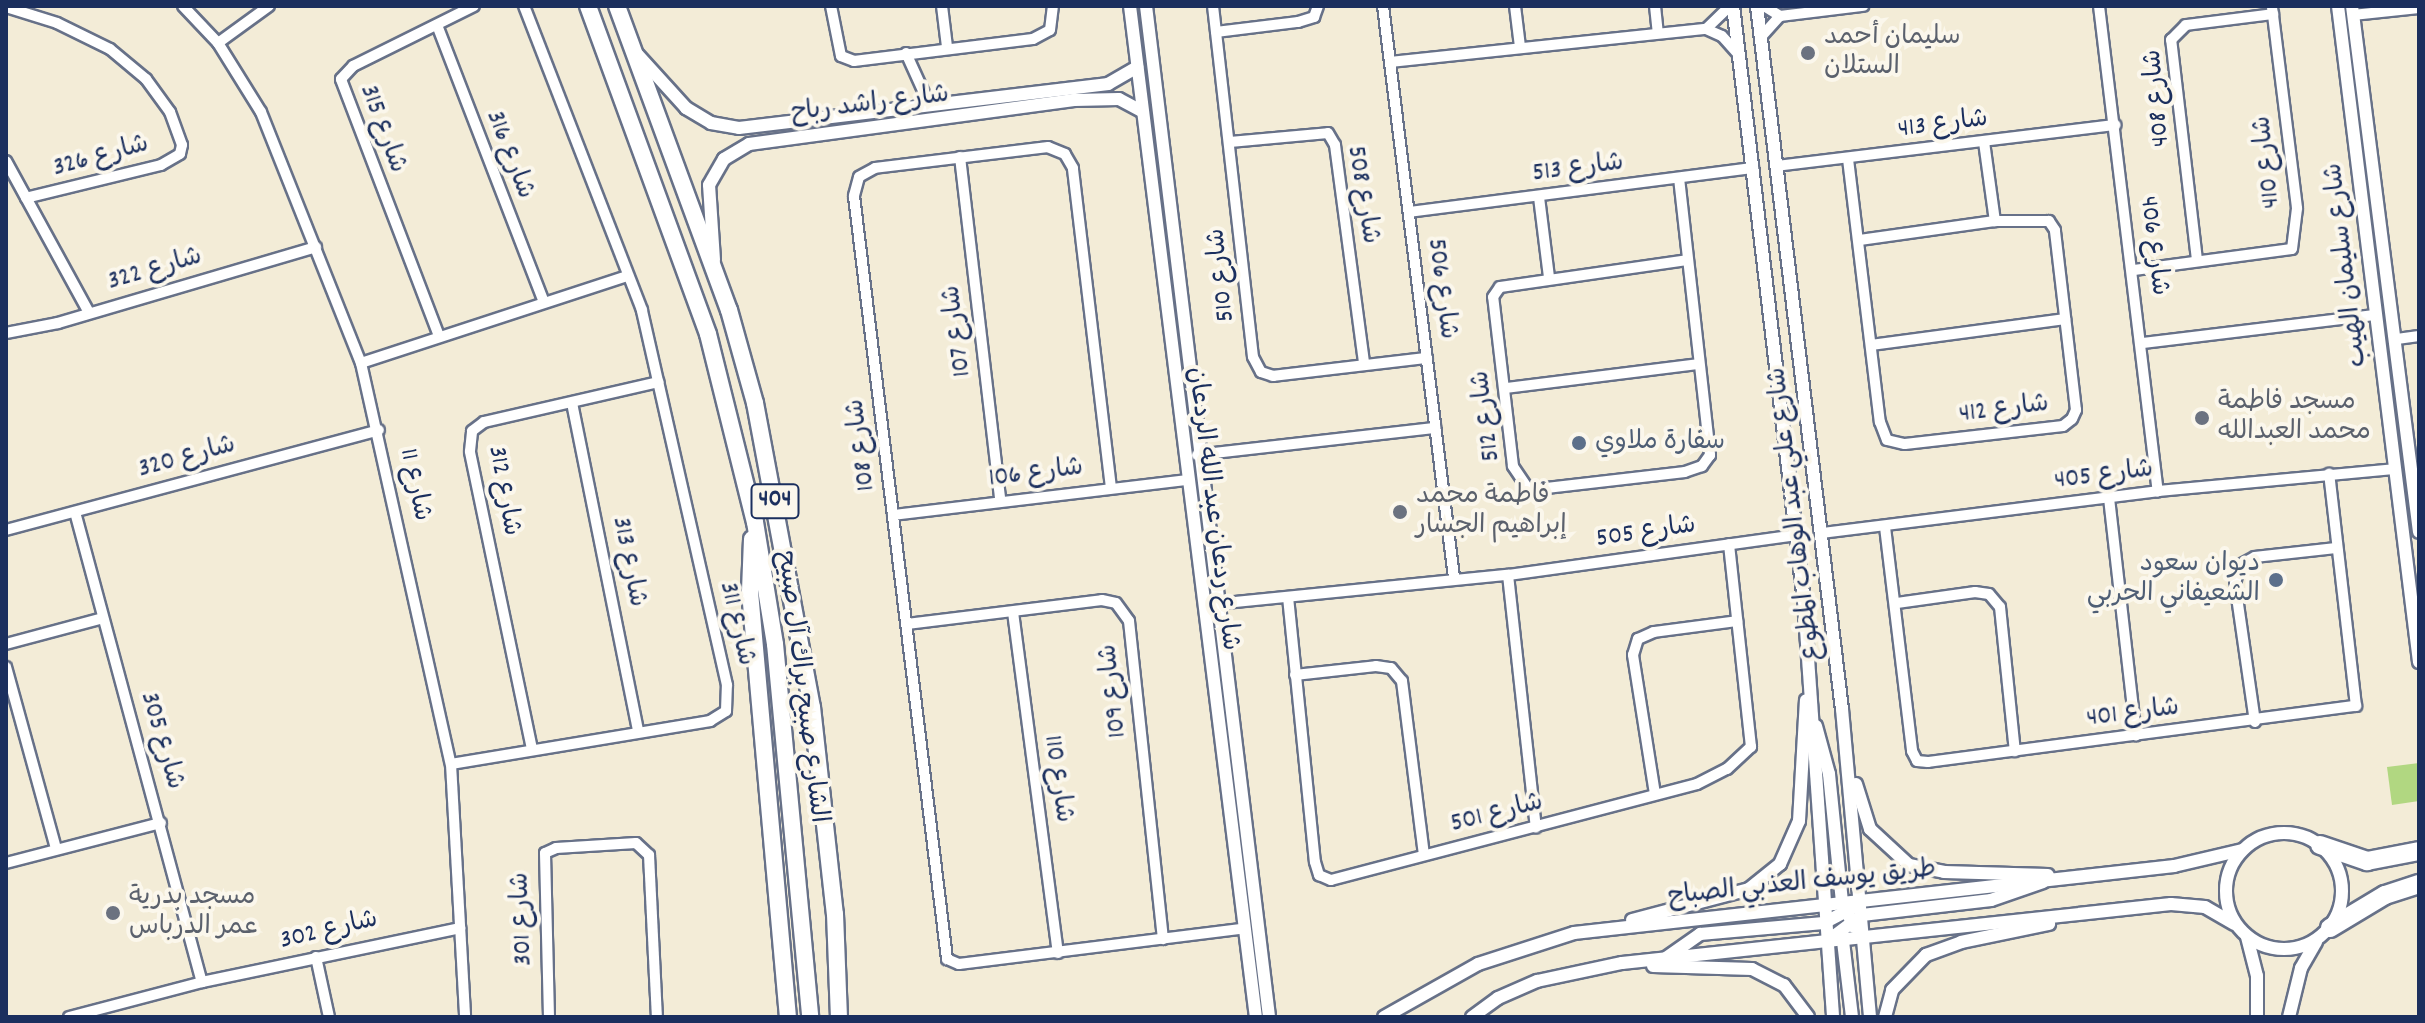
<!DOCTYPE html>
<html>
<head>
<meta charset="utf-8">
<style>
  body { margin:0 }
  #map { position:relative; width:2425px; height:1023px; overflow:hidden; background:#f3ecd7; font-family:Dekko,"Playpen Sans Arabic",sans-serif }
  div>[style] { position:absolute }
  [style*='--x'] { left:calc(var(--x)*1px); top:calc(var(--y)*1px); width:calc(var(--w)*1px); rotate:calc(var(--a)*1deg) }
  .green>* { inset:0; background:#b1d781 }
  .roads { filter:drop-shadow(2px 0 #677188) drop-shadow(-2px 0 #677188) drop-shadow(0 2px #677188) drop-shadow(0 -2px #677188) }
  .minor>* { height:10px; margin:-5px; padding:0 5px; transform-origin:5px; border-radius:5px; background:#fff }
  .tertiary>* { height:12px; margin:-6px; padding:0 6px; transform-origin:6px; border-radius:6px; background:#fff }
  .tertiary>.ring { margin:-6px; padding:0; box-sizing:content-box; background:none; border:12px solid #fff; border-radius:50% }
  .primary>* { height:16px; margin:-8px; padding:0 8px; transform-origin:8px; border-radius:8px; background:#fff }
  .motorway>* { height:18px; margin:-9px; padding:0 9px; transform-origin:9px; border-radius:9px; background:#fff }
  .dots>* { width:22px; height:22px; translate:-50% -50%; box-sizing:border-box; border:4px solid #fbf7ec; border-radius:50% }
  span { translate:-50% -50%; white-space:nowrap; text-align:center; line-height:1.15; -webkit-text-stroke:8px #fbf7ec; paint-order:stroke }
  .shield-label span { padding:2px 6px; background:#fbf7ec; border:2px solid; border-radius:6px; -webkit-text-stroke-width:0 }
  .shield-label { font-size:24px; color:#1b2f5e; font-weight:700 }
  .worship-label { font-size:26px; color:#5b616d }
  .left { translate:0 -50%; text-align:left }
  .street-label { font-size:26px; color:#1b2f5e }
  .service-label { font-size:26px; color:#4e5e75 }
  .right { translate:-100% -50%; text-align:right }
  .frame { position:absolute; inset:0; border:8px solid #1b2f5e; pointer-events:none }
</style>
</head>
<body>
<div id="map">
  <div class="green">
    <div style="clip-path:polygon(2419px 763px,2419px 801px,2392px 805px,2387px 767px)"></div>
  </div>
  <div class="roads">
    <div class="minor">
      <div style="--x:183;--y:6;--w:51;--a:46.6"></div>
      <div style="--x:218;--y:43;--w:81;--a:58.1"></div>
      <div style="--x:261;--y:112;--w:270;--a:68.3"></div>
      <div style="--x:361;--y:363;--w:411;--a:77.4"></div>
      <div style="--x:451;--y:764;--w:253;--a:86.8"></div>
      <div style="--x:831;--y:6;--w:51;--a:78.7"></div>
      <div style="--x:841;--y:56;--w:14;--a:21"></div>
      <div style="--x:854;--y:61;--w:180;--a:-7"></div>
      <div style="--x:1033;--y:39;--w:19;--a:-28"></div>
      <div style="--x:1050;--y:30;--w:24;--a:-83"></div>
      <div style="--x:942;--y:6;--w:41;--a:83"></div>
      <div style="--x:1213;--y:6;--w:353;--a:83.5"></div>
      <div style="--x:1253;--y:357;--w:17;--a:62"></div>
      <div style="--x:1261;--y:372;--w:13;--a:18"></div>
      <div style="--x:1273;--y:376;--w:155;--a:-6.7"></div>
      <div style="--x:1383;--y:6;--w:576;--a:82.92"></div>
      <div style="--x:1515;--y:6;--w:41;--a:83"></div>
      <div style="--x:1655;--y:6;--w:27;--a:84"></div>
      <div style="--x:1764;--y:6;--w:19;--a:32"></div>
      <div style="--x:1780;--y:16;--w:84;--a:-6.9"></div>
      <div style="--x:2099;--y:6;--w:489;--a:83.1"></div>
      <div style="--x:6;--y:7;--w:53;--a:17.4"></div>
      <div style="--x:57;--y:23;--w:59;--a:26.1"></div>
      <div style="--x:110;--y:49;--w:47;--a:39.8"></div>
      <div style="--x:146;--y:79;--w:41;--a:54"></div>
      <div style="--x:170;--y:112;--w:35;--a:70"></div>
      <div style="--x:182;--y:145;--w:9;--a:103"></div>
      <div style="--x:180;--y:154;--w:22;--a:150"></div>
      <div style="--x:161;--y:165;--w:139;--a:166.3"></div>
      <div style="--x:2353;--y:15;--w:66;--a:-6.1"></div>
      <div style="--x:437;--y:25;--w:295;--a:68.9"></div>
      <div style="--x:1706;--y:29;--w:17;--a:24"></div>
      <div style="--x:1722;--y:36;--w:24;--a:48"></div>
      <div style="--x:1216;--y:32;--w:83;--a:-7"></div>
      <div style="--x:1298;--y:22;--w:17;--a:-17"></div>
      <div style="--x:1314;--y:17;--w:12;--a:-70"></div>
      <div style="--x:1761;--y:37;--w:28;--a:-48"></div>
      <div style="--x:218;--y:43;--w:63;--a:-36"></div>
      <div style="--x:906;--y:53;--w:58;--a:65.6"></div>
      <div style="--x:1390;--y:62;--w:318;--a:-6"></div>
      <div style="--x:1706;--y:29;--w:33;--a:-44"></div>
      <div style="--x:1230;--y:142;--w:98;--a:-5.2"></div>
      <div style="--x:1328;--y:133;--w:14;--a:60"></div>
      <div style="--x:1335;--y:145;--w:220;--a:82.4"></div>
      <div style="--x:1984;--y:142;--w:80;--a:82.1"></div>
      <div style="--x:960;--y:157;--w:345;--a:83.3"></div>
      <div style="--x:1848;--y:159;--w:265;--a:83.1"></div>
      <div style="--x:1880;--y:422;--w:19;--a:69"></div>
      <div style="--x:1887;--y:440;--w:18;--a:13"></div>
      <div style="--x:1905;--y:444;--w:159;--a:-6.5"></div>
      <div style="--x:2063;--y:426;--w:11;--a:-38"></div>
      <div style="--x:2072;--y:419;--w:10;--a:-66"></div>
      <div style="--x:2076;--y:410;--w:181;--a:-96.7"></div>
      <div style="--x:2055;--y:230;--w:11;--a:-124"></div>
      <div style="--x:2049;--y:221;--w:54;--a:180"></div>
      <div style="--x:1995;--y:221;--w:137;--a:172"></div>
      <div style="--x:6;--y:161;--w:171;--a:61.3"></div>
      <div style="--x:1776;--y:166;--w:342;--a:-6.9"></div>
      <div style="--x:1679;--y:178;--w:279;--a:83.6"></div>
      <div style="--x:1710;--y:455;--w:14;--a:126"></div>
      <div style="--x:1702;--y:466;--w:18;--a:161"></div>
      <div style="--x:1685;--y:472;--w:157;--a:173.4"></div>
      <div style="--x:1529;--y:490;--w:29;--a:-124"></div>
      <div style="--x:1513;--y:466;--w:170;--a:-96.7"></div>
      <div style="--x:1493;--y:297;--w:12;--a:-55"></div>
      <div style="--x:1500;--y:287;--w:189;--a:-8.2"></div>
      <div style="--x:1539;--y:197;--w:81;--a:82.9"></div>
      <div style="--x:1409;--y:212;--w:347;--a:-7.3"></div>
      <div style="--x:2197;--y:260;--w:222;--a:-96.7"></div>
      <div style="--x:2171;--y:40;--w:21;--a:-45"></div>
      <div style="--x:2186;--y:25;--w:88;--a:-7.2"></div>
      <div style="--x:2134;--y:270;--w:159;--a:-7.6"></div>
      <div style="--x:2292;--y:249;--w:41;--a:-83"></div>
      <div style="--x:2297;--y:208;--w:204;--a:-97.1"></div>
      <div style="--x:6;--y:333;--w:53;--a:-10.9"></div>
      <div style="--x:58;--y:323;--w:269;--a:-16.4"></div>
      <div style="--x:439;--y:336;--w:275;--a:-110.9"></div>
      <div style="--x:341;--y:79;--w:18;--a:-47"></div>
      <div style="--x:353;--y:66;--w:135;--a:-26.4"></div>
      <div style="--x:2397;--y:339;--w:22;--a:-8"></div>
      <div style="--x:2143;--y:343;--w:235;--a:-6.9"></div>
      <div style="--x:1871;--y:345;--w:196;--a:-7.6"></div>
      <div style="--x:361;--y:363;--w:280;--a:-18.1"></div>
      <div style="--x:1506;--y:388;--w:194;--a:-7.1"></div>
      <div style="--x:572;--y:403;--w:334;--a:78.6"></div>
      <div style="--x:1197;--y:455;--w:240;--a:-6.5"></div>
      <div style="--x:1111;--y:488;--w:322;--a:-96.8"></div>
      <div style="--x:1073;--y:168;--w:16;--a:-120"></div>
      <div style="--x:1065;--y:154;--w:18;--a:-158"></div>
      <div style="--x:1048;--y:147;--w:174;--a:173.1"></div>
      <div style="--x:875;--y:168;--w:18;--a:151"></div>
      <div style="--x:859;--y:177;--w:20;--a:105"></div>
      <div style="--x:854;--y:196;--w:769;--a:83.05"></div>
      <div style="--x:947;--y:959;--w:13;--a:23"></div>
      <div style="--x:959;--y:964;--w:284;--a:-7.1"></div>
      <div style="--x:2109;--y:498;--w:239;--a:83.5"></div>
      <div style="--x:75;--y:512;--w:487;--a:74.9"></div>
      <div style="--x:893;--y:515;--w:294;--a:-6.8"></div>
      <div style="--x:1885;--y:527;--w:226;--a:83.1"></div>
      <div style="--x:1912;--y:751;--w:11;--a:63"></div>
      <div style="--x:1917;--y:761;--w:11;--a:5"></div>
      <div style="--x:1928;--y:762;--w:432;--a:-7.5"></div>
      <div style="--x:2356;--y:706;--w:234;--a:-96.6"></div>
      <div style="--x:6;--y:530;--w:386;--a:-15"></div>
      <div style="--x:1822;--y:533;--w:339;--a:-7.1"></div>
      <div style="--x:2158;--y:491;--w:237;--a:-5.3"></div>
      <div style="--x:1508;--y:575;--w:254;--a:83.7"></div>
      <div style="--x:1288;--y:597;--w:266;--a:84.2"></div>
      <div style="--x:1315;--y:862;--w:14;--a:73"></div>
      <div style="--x:1319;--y:875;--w:13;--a:23"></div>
      <div style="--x:1331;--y:880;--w:378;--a:-14.7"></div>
      <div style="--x:1697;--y:784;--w:34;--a:-27"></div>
      <div style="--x:1727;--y:769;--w:33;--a:-43"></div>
      <div style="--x:1751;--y:747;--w:204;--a:-96.2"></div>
      <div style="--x:1897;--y:603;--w:79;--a:-8"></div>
      <div style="--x:1975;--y:592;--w:14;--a:8"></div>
      <div style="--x:1989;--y:594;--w:17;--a:50"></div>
      <div style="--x:2000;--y:607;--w:145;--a:84.1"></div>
      <div style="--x:1215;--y:604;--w:294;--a:-5.7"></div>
      <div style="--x:1508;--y:575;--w:292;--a:-7.9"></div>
      <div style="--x:1013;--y:612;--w:344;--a:82.5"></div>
      <div style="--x:907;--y:624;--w:196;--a:-7"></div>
      <div style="--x:1102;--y:600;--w:14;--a:12"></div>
      <div style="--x:1116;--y:603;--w:22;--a:54"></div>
      <div style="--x:1129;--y:621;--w:320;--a:83.9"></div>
      <div style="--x:6;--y:644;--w:100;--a:-15"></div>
      <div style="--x:6;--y:667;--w:189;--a:74.6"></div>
      <div style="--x:1295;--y:675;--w:81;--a:-6.3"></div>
      <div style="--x:1376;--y:666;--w:15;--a:8"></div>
      <div style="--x:1391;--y:668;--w:17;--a:50"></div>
      <div style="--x:1402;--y:681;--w:175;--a:82.8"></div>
      <div style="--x:2255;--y:722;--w:140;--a:-98.2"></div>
      <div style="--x:2235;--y:583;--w:19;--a:-74"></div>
      <div style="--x:2240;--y:565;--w:17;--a:-28"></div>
      <div style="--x:2255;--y:557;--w:81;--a:-6.3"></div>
      <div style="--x:532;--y:749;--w:304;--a:-101.8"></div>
      <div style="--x:470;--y:451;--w:20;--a:-84"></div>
      <div style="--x:472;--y:431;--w:15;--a:-37"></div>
      <div style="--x:484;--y:422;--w:179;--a:-12.9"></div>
      <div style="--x:451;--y:764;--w:263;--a:-9.4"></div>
      <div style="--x:710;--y:721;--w:19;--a:-32"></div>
      <div style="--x:726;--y:711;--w:26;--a:-88"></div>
      <div style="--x:727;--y:685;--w:385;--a:-102.8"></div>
      <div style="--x:642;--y:310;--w:326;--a:-111.2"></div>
      <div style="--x:1655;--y:794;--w:141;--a:-99"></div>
      <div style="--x:1633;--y:655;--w:17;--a:-73"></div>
      <div style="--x:1638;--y:639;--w:17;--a:-24"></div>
      <div style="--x:1654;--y:632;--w:84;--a:-7.5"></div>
      <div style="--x:6;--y:863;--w:160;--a:-14.5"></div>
      <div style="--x:316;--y:957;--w:61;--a:77.8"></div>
      <div style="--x:69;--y:1017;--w:138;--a:-14.7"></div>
      <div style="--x:202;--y:982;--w:264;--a:-11.8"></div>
      <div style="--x:549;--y:1017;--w:164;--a:-91.4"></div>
      <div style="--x:545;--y:853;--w:12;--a:-24"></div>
      <div style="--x:556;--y:848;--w:80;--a:-3.6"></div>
      <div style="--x:636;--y:843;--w:18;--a:43"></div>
      <div style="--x:649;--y:855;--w:162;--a:87.2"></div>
    </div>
    <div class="tertiary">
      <div style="--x:1130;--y:6;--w:1019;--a:82.9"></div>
      <div style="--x:1146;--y:6;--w:1018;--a:83.06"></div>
      <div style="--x:1733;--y:6;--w:599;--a:83.2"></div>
      <div style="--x:1804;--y:601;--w:417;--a:86"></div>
      <div style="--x:1757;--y:6;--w:708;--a:83.11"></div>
      <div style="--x:1842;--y:709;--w:309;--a:84.8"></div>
      <div style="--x:2338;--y:6;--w:661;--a:82.96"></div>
      <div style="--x:2352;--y:6;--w:530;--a:82.74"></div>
      <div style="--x:638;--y:55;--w:72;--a:47.8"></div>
      <div style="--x:686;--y:108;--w:29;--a:31"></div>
      <div style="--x:711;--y:123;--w:28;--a:10"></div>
      <div style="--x:739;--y:128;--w:372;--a:-6.8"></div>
      <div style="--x:1108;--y:84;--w:34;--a:-30"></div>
      <div style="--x:714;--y:260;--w:75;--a:-93.8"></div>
      <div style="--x:709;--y:185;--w:30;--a:-60"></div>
      <div style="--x:724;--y:159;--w:29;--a:-31"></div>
      <div style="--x:749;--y:144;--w:328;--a:-7.7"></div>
      <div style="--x:1074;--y:100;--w:45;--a:-1.3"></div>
      <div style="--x:1119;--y:99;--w:26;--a:28"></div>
      <div style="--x:1816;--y:726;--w:50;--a:74.8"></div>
      <div style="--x:1829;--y:774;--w:129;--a:84.2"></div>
      <div style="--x:1842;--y:902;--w:28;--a:64"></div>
      <div style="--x:1856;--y:784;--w:47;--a:72.7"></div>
      <div style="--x:1870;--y:829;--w:53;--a:42.7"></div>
      <div style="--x:1909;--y:865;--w:36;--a:11"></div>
      <div style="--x:1944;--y:872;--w:104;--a:1.7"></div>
      <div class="ring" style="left:2226px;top:833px;width:104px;height:104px"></div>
      <div style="--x:1632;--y:920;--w:121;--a:-14.8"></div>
      <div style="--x:1749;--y:889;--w:40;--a:-39"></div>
      <div style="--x:1780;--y:864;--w:47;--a:-66.2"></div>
      <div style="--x:1799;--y:821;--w:121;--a:-86.7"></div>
      <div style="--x:1842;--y:933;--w:85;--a:83.2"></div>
      <div style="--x:2247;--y:937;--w:40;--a:75.6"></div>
      <div style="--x:2257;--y:976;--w:41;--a:90"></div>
      <div style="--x:1826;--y:942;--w:45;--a:-36.9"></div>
      <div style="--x:1862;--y:915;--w:130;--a:-6.6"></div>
      <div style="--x:1991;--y:900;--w:55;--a:-19.1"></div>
      <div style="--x:1666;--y:958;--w:42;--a:-35.2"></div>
      <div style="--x:1700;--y:934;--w:124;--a:-5.1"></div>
      <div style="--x:1824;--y:923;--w:30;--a:-28"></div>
      <div style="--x:1653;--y:966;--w:99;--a:1.7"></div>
      <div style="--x:1752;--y:969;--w:36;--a:27"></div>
      <div style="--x:1784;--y:985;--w:40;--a:53"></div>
      <div style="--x:1384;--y:1017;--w:108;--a:-29.4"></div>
      <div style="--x:1478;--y:964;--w:101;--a:-17.9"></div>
      <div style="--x:1574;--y:933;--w:604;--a:-6.37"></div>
      <div style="--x:2174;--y:866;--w:70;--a:-13.2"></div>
      <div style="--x:1472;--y:1017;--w:32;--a:-36"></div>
      <div style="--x:1498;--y:998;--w:43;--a:-23.6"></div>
      <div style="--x:1537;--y:981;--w:87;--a:-12"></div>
      <div style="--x:1622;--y:963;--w:552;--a:-6.13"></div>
      <div style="--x:2171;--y:904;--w:34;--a:5"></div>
      <div style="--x:2205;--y:907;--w:34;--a:30"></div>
      <div style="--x:1885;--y:1017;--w:28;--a:-75"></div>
      <div style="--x:1892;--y:990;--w:49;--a:-45.8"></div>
      <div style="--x:1926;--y:955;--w:37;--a:-20"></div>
      <div style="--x:1961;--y:942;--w:90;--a:-11.6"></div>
      <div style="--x:2289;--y:1017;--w:50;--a:-76.2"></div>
      <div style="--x:2301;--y:968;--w:30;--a:-60"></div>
    </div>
    <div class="primary">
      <div style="--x:588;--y:6;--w:349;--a:69.9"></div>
      <div style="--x:708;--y:334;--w:194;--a:76"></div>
      <div style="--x:755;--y:522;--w:124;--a:80.7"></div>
      <div style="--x:775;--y:644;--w:375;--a:84.6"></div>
      <div style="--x:617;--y:6;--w:324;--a:69.8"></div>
      <div style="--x:729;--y:310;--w:97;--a:74.4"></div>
      <div style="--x:755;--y:403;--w:309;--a:79.4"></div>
      <div style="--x:812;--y:707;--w:208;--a:83.7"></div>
      <div style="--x:835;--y:914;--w:103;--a:87.8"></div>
      <div style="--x:752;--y:539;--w:53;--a:92.2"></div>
      <div style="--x:750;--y:592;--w:427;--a:84.9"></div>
    </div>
    <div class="motorway">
      <div style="--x:2320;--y:845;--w:50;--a:18.8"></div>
      <div style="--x:2367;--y:861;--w:53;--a:-10.9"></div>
      <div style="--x:2330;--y:928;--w:64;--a:-31"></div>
      <div style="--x:2385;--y:895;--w:36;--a:-18"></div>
    </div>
  </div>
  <div class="dots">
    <div style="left:1808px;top:53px;background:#6b7280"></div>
    <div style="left:2202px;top:418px;background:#6b7280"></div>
    <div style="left:1579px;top:443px;background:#5c6f8a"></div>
    <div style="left:1400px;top:512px;background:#6b7280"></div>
    <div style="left:2276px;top:580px;background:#5c6f8a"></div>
    <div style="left:113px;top:913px;background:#6b7280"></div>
  </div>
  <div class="shield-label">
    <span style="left:775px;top:501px">404</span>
  </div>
  <div class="worship-label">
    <span class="left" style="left:1824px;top:53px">سليمان أحمد<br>الستلان</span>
    <span class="left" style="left:2218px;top:418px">مسجد فاطمة<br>محمد العبدالله</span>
    <span class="left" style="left:1416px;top:512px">فاطمة محمد<br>إبراهيم الجسار</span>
    <span class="left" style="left:129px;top:913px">مسجد بدرية<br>عمر الدرباس</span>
  </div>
  <div class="street-label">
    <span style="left:2158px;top:98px;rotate:-95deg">شارع 408</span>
    <span style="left:870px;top:105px;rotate:-7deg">شارع راشد رباح</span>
    <span style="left:1943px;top:125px;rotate:-7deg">شارع 413</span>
    <span style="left:382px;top:129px;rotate:70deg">شارع 315</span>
    <span style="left:509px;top:155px;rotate:69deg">شارع 316</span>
    <span style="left:101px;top:157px;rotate:-15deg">شارع 326</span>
    <span style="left:2268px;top:162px;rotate:-96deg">شارع 410</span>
    <span style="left:1578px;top:169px;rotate:-7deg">شارع 513</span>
    <span style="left:1362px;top:195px;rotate:81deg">شارع 508</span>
    <span style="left:2153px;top:246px;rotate:83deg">شارع 406</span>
    <span style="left:2347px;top:265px;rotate:-97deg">شارع سليمان الهيب</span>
    <span style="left:155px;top:270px;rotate:-16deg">شارع 322</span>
    <span style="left:1222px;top:275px;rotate:-96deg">شارع 510</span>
    <span style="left:1441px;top:289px;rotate:83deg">شارع 506</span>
    <span style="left:958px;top:331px;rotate:-97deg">شارع 107</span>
    <span style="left:2004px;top:410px;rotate:-7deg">شارع 412</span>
    <span style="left:1487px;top:416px;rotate:-97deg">شارع 512</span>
    <span style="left:862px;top:445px;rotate:-97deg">شارع 108</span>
    <span style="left:187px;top:458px;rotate:-15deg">شارع 320</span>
    <span style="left:1036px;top:474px;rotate:-7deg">شارع 106</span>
    <span style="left:2104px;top:476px;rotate:-7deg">شارع 405</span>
    <span style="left:414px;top:485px;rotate:78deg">شارع 11</span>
    <span style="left:503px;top:491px;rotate:80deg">شارع 312</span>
    <span style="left:1212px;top:509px;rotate:83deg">شارع ردعان عبد الله الردعان</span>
    <span style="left:1796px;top:514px;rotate:-97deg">شارع علي عبد الوهاب المطوع</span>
    <span style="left:1646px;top:533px;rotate:-8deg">شارع 505</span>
    <span style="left:628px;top:562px;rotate:79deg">شارع 313</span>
    <span style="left:736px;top:624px;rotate:77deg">شارع 311</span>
    <span style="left:801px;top:687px;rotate:83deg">الشارع صبيح براك آل صبيح</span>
    <span style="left:1114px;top:691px;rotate:-96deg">شارع 109</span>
    <span style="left:2133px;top:714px;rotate:-7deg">شارع 401</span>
    <span style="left:161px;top:741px;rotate:74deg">شارع 305</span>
    <span style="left:1057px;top:779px;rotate:82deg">شارع 110</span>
    <span style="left:1497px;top:814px;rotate:-14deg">شارع 501</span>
    <span style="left:1802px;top:884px;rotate:-6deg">طريق يوسف العذبي الصباح</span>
    <span style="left:523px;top:919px;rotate:-92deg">شارع 301</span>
    <span style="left:329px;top:931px;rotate:-13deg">شارع 302</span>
  </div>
  <div class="service-label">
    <span class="left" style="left:1595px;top:443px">سفارة ملاوي</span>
    <span class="right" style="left:2260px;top:580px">ديوان سعود<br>الشعيفاني الحربي</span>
  </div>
  <div class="frame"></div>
</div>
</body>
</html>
